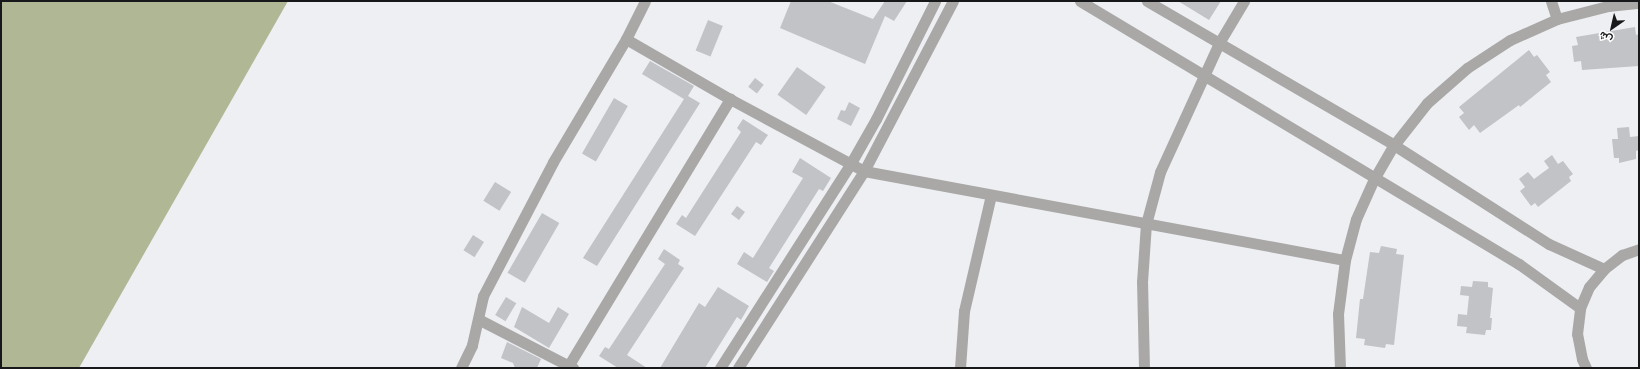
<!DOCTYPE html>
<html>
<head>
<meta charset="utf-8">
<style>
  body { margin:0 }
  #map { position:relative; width:1640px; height:369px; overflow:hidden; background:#edeff3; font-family:"Archivo Narrow",Vazirmatn,sans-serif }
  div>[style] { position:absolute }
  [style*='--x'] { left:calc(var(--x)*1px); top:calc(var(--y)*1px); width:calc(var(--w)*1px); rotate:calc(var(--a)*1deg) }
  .forest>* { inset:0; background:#afb795 }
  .building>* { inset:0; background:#c1c3c6; transform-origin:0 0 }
  .minor>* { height:11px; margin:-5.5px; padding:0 5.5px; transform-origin:5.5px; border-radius:5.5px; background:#a9a8a6 }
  span { translate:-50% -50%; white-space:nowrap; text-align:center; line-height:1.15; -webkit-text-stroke:3.5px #fff; paint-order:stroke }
  .frame { position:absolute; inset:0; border:2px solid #171819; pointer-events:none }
  .north { position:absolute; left:1592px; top:8px; width:40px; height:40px; -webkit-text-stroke:3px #fff; paint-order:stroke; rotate:214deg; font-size:11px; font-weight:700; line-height:16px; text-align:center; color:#171819 }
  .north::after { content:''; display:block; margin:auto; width:14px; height:18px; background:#171819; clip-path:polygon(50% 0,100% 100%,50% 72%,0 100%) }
</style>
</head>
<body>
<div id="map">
  <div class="forest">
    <div style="clip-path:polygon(1px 1px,288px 1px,79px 368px,1px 368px)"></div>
  </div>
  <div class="building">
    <div style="clip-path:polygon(791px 1px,828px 1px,873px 19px,885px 1px,907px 1px,894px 21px,885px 16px,865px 64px,780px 28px)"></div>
    <div style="clip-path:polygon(1178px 1px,1221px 1px,1209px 20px)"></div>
    <div style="left:708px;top:20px;width:16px;height:33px;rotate:22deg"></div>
    <div style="clip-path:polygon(1635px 27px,1636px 35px,1639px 34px,1639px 66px,1582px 70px,1581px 61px,1574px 62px,1572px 46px,1578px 45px,1576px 37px)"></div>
    <div style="clip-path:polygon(1529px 50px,1534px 57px,1537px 55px,1550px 72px,1546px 75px,1551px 82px,1520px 107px,1519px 105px,1480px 133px,1474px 125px,1469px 130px,1459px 117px,1464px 113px,1459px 107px)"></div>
    <div style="clip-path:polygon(650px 61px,694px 86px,688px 96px,700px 103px,597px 266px,583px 258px,684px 99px,642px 74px)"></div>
    <div style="left:797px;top:67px;width:35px;height:34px;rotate:35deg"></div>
    <div style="left:755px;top:78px;width:11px;height:11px;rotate:38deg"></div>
    <div style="left:614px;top:98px;width:16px;height:64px;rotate:30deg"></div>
    <div style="clip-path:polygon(849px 102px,860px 108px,851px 126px,837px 119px,841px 110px,845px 111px)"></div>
    <div style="clip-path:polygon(743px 119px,768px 135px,761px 145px,756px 142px,695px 236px,676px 224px,682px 215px,686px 218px,741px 132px,737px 128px)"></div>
    <div style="clip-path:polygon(1629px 127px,1630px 137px,1639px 136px,1639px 150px,1636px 151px,1636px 159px,1619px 163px,1619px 158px,1614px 158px,1612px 139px,1618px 139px,1617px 128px)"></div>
    <div style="clip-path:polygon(1552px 155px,1558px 164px,1563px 161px,1573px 174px,1569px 177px,1571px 181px,1538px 207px,1535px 203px,1531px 206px,1520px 191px,1525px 187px,1519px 179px,1528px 172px,1534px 179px,1549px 168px,1544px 161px)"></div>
    <div style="clip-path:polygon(800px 158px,831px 178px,823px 191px,819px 189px,769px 268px,774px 271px,767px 282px,737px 264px,744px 252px,753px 258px,803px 178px,792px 172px)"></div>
    <div style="left:495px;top:182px;width:19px;height:22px;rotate:32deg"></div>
    <div style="left:737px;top:206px;width:10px;height:10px;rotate:37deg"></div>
    <div style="left:542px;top:213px;width:20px;height:69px;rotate:30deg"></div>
    <div style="left:473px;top:235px;width:13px;height:18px;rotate:32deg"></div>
    <div style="clip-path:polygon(1381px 246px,1397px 249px,1396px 254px,1404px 255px,1394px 345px,1386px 344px,1385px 348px,1364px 345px,1365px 339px,1356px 338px,1360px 299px,1363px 299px,1370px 252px,1379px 253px)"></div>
    <div style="clip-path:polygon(664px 249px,680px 260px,678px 264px,684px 268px,627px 355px,647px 368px,618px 368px,599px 356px,605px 347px,609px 349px,665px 264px,658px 259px)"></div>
    <div style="clip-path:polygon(1473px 281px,1488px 282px,1488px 287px,1493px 288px,1490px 318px,1492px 318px,1491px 330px,1486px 330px,1485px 335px,1466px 333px,1467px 327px,1457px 326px,1458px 314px,1467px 315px,1469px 296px,1460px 295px,1461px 286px,1472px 287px)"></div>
    <div style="clip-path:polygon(718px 287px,749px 306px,741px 320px,737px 317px,705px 368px,660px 368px,699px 303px,705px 307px)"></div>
    <div style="left:506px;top:297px;width:12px;height:21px;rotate:31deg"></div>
    <div style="clip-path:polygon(522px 307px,549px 323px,558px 307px,569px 314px,549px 348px,514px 327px)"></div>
    <div style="clip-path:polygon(507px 342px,541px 359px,537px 368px,515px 368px,513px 363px,501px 358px)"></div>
  </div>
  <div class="minor">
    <div style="--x:1080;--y:1;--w:512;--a:30.93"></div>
    <div style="--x:1519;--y:264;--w:75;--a:35.8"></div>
    <div style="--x:1147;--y:1;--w:286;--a:30.2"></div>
    <div style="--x:1394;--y:145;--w:184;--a:32.6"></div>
    <div style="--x:1549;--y:244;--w:60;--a:24.4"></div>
    <div style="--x:1551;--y:1;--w:19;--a:72"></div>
    <div style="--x:626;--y:39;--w:120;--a:30"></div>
    <div style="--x:730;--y:99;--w:152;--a:28.2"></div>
    <div style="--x:864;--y:171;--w:489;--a:10.5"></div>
    <div style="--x:480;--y:320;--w:105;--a:27.3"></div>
    <div style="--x:461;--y:368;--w:25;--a:-64"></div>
    <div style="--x:472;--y:345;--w:50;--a:-77.3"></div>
    <div style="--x:483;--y:296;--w:151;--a:-62.4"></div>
    <div style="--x:553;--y:162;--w:143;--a:-59.3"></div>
    <div style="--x:626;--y:39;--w:42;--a:-63.4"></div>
    <div style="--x:567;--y:368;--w:315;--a:-58.8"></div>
    <div style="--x:720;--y:368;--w:243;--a:-57.4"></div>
    <div style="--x:851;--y:163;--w:51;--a:-60.4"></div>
    <div style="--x:876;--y:119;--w:132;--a:-63.4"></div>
    <div style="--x:738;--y:368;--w:234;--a:-57.4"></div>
    <div style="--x:864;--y:171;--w:192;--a:-62.4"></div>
    <div style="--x:960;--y:368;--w:57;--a:-86"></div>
    <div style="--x:964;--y:311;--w:119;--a:-76.9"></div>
    <div style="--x:1144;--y:368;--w:86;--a:-91.3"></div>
    <div style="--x:1142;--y:282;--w:58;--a:-86.1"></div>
    <div style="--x:1146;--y:224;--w:54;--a:-74.9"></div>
    <div style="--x:1160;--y:172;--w:142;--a:-65.4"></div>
    <div style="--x:1219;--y:43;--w:49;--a:-59.2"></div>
    <div style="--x:1340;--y:368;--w:54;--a:-92.1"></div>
    <div style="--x:1338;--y:314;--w:54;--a:-82.6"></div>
    <div style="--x:1345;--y:260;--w:42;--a:-75"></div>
    <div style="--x:1356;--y:219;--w:44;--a:-65.8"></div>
    <div style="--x:1374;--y:179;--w:39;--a:-60"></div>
    <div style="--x:1394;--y:145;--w:53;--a:-51.8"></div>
    <div style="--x:1427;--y:103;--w:53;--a:-41.2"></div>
    <div style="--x:1467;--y:68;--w:51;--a:-33.1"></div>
    <div style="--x:1510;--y:40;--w:51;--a:-24.1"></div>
    <div style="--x:1557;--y:19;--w:53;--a:-14.3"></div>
    <div style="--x:1608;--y:6;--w:31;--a:-6"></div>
    <div style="--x:1586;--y:368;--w:10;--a:-114"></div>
    <div style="--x:1582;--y:359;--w:25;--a:-101"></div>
    <div style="--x:1577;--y:334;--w:26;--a:-83"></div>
    <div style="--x:1580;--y:308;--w:23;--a:-67"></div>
    <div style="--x:1589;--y:287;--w:23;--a:-50"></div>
    <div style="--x:1604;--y:269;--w:23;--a:-38"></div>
    <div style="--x:1622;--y:255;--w:18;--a:-19"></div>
  </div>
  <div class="frame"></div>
  <div class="north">ش</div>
</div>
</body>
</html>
